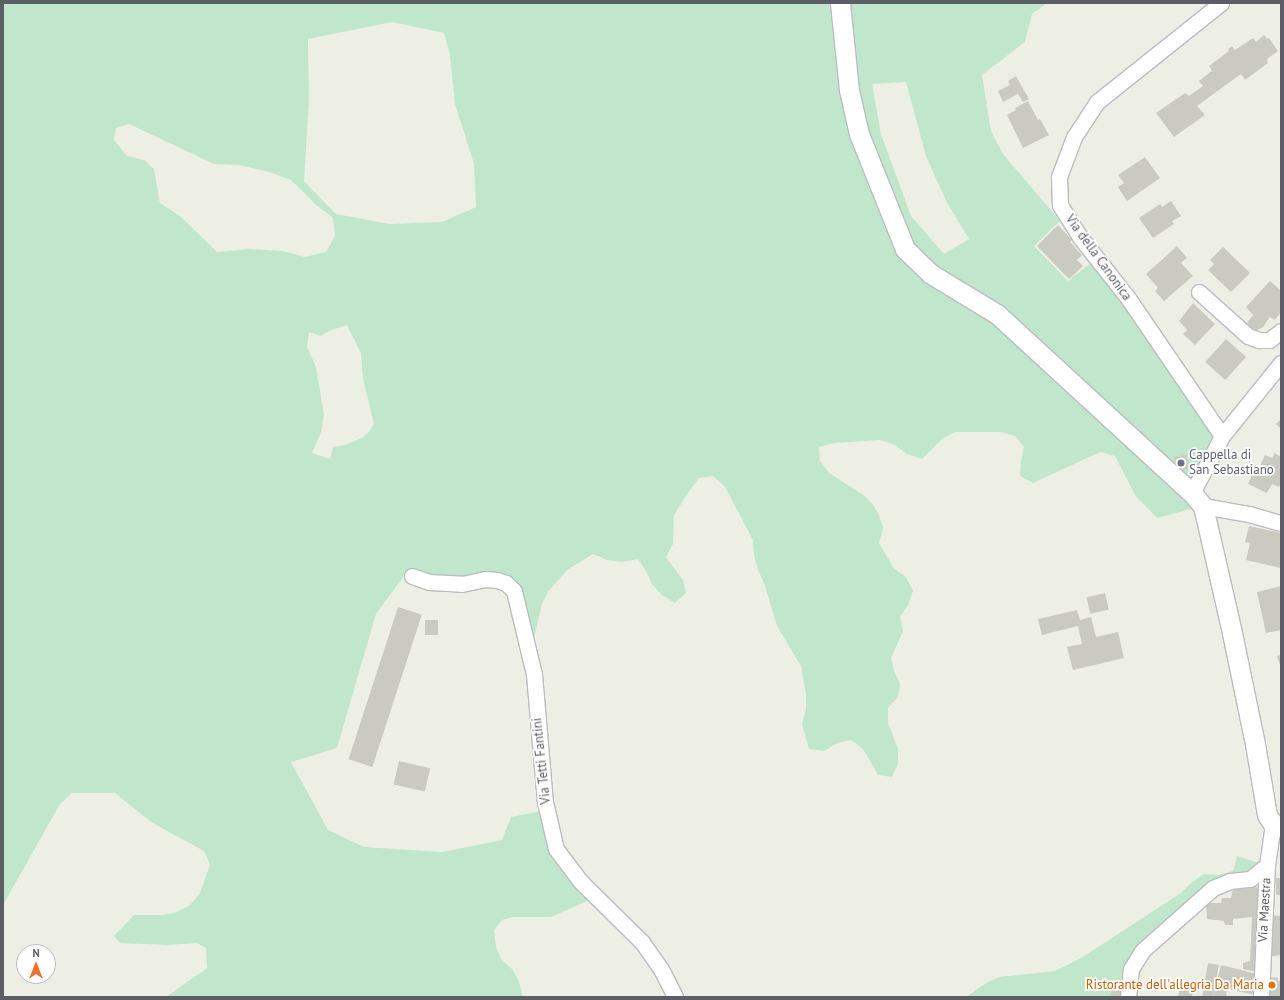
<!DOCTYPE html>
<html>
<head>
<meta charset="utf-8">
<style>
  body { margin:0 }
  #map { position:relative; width:1284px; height:1000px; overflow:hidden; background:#eeefe4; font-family:"PT Sans",sans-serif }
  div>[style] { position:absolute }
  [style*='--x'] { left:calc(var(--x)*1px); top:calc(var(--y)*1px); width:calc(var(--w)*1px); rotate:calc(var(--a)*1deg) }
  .green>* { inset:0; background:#c0e7cb }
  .building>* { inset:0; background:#cacac0; transform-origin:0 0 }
  .roads { filter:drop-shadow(1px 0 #bbbcc3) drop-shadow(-1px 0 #bbbcc3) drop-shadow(0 1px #bbbcc3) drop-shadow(0 -1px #bbbcc3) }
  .minor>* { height:15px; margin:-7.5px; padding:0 7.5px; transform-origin:7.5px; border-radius:7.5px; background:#fff }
  .tertiary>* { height:19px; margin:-9.5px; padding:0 9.5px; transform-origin:9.5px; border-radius:9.5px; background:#fff }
  .dots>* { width:11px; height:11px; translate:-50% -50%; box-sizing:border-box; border:2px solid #fff; border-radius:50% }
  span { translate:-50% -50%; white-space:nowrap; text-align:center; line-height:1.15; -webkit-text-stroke:3.5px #fff; paint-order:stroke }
  .street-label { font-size:13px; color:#5c5d65 }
  .worship-label { font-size:13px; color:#5b616d }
  .left { translate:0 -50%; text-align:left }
  .food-label { font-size:13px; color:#c56008 }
  .right { translate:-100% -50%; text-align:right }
  .frame { position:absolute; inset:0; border:4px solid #5c5d65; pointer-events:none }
  .north { position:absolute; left:16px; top:944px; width:40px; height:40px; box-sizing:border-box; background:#fff; border:1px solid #bebec1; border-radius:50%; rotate:0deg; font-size:11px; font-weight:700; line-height:16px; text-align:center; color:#5c5d65 }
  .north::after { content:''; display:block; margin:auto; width:14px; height:18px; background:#ee712b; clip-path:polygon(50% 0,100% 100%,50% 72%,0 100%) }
</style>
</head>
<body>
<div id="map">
  <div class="green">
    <div style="clip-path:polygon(evenodd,3px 3px,830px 3px,839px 91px,850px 137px,897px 255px,925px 282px,991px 322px,1186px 501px,1191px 509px,1157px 518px,1135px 495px,1115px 456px,1100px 452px,1033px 483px,1020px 476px,1021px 461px,1024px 447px,1015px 436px,1001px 432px,955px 432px,942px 439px,922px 459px,907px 454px,895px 445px,880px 440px,834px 443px,819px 447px,820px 461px,829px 473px,862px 494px,872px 503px,879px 515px,883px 528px,879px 543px,894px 568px,906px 577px,913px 591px,908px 605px,900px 617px,903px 631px,891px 658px,894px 671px,900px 683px,898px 697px,888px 708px,888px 723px,898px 749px,898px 764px,892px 777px,878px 775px,863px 749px,851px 740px,837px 743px,824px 751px,809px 749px,802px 724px,806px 709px,806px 694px,801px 666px,777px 626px,764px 583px,758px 570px,754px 555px,753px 540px,725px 487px,713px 476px,699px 478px,690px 490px,674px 515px,673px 544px,666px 557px,683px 580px,686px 593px,675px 603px,662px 595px,652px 584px,646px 571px,638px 559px,622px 562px,607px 560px,593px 554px,567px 570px,548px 592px,542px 604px,533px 642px,520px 587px,462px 577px,430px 576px,406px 571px,401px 580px,376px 614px,337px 748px,291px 762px,328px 830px,364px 847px,442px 852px,502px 840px,511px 817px,542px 811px,587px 901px,551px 917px,513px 917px,502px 920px,494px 930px,496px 947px,501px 959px,512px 969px,519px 981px,523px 997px,166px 997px,207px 968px,206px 948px,197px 943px,167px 945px,120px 943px,114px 936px,134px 915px,164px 915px,177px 912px,190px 905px,200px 893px,210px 865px,204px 851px,151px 822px,115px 793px,72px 793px,60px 804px,3px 905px,3px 3px,392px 22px,444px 33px,450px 55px,455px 104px,474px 164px,476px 207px,442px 222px,389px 224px,336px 214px,304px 181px,309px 99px,308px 39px,392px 22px,3px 3px,129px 124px,214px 164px,239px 165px,269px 172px,291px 180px,315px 204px,333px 218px,335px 236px,326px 252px,305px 257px,282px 251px,249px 249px,217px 252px,180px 216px,160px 203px,154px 169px,144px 160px,127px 156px,114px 140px,116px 128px,129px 124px,3px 3px,347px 325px,361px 353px,363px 379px,374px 424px,369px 432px,362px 438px,345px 445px,333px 447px,330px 459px,312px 453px,321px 432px,324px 415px,316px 367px,307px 347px,309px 332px,321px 336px,329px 331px,347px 325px)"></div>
    <div style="clip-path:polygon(evenodd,847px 3px,1047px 3px,1032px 14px,1025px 42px,982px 75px,991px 131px,1003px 154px,1060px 221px,1034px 246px,1068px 281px,1094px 260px,1219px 434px,1191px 488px,908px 247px,861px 132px,847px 3px,906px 82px,926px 156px,946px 201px,969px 239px,944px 254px,911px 216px,881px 134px,872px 84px,906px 82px)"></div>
    <div style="clip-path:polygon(1237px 856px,1263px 864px,1248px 876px,1229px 878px,1141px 948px,1125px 997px,966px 997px,986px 983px,999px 977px,1055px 971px,1081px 958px,1181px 893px,1192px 882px,1204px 874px,1218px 875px,1233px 871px)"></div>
  </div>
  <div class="building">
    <div style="clip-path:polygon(1264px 35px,1267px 39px,1269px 38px,1278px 51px,1267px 59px,1268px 63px,1245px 80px,1241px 74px,1197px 106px,1205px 115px,1174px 137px,1156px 113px,1185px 93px,1189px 96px,1203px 86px,1199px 81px,1212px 71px,1209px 66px,1229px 51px,1228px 49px,1232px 46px,1235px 50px,1253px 38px,1256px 42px)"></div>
    <div style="clip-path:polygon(1016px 76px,1029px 99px,1023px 102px,1018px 94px,1003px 102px,998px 91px,1010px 85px,1008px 81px)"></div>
    <div style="clip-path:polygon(1028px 101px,1038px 120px,1040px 119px,1049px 135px,1023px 148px,1007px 115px,1016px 110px,1015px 108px)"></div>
    <div style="clip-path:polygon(1145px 157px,1160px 178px,1127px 201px,1118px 187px,1124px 183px,1118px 175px)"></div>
    <div style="clip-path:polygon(1171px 201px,1181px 216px,1172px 221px,1174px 224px,1153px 238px,1139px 218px,1160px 204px,1162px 207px)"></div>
    <div style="clip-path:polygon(1058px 225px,1072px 240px,1070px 242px,1082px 255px,1077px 260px,1083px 266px,1069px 279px,1037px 246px)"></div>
    <div style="clip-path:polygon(1177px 246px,1187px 258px,1181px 263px,1193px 276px,1164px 301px,1155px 291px,1158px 288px,1146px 274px)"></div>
    <div style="clip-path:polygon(1223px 247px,1250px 273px,1231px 292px,1208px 270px,1214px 264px,1210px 260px)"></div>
    <div style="clip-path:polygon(1270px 281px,1281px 291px,1281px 312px,1275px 320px,1270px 317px,1263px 327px,1255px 331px,1247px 323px,1253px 315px,1246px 307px)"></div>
    <div style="clip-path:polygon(1193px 303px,1215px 324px,1195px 345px,1183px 334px,1187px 330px,1179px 321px)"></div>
    <div style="left:1226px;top:339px;width:27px;height:31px;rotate:42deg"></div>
    <div style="clip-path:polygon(1281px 419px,1281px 429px,1276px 424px)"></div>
    <div style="clip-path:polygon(1275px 453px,1281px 457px,1281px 483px,1279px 487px,1272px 484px,1267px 493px,1248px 484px,1256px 466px,1259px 468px,1265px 455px,1272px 458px)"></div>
    <div style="clip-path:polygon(1186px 455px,1189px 469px,1176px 470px,1174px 457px)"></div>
    <div style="clip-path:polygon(1249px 526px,1281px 533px,1281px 568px,1246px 560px,1250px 543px,1245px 542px)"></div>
    <div style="clip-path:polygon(1281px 586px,1281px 630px,1266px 633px,1257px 592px)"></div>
    <div style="left:1105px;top:593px;width:17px;height:19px;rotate:77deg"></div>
    <div style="left:398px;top:607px;width:25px;height:160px;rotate:18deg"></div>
    <div style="clip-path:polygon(1077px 610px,1080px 620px,1091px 617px,1096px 637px,1118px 632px,1124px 658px,1073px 670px,1067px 647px,1082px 644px,1078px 626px,1042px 635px,1038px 619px)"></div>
    <div style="left:425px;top:620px;width:13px;height:15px"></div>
    <div style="clip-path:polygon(1281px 655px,1281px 668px,1277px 656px)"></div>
    <div style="left:399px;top:761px;width:32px;height:24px;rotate:13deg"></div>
    <div style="left:1276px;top:878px;width:5px;height:17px"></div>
    <div style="clip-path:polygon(1261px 887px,1257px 972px,1243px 969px,1243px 963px,1250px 961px,1252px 917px,1233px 919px,1233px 925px,1225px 925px,1224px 921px,1207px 919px,1206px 903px,1221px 903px,1222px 898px,1231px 898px,1233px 889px)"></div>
    <div style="clip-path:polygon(1271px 915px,1281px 916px,1281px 955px,1268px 957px)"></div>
    <div style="left:1208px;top:963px;width:11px;height:34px;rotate:10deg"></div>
    <div style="clip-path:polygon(1221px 965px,1257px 974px,1255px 995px,1227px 989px,1226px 997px,1213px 997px)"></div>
    <div style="clip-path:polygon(1268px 977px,1278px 978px,1278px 981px,1281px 981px,1281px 997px,1267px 997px)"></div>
    <div style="clip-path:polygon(1112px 988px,1125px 990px,1124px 997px,1110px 997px)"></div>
    <div style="clip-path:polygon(1180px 988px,1193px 992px,1192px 997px,1178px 997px)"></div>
  </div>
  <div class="roads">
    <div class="minor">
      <div style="--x:1221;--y:3;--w:159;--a:141.4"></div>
      <div style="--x:1097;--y:102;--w:42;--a:123.3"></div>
      <div style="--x:1074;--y:137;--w:43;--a:110.6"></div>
      <div style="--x:1059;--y:177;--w:28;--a:88"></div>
      <div style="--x:1060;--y:205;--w:38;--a:58"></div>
      <div style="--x:1080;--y:237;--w:78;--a:51.8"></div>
      <div style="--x:1128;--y:298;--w:167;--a:55.7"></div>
      <div style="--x:1199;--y:292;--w:66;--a:41.9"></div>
      <div style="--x:1248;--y:336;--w:12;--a:20"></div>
      <div style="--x:1259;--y:340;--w:10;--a:0"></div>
      <div style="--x:1269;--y:340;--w:15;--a:-37"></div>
      <div style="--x:1192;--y:493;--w:64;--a:-62.2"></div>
      <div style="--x:1222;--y:436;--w:94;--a:-51.1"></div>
      <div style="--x:1203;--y:506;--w:47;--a:9.9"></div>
      <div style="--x:1249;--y:514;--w:33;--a:16"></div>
      <div style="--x:412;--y:576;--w:18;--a:19"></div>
      <div style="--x:429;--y:582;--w:33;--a:3"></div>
      <div style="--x:462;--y:584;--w:24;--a:-12"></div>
      <div style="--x:485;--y:579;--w:12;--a:5"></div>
      <div style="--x:497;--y:580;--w:9;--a:18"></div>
      <div style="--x:506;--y:583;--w:11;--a:45"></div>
      <div style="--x:514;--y:591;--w:85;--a:76.5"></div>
      <div style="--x:534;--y:674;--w:128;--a:85.1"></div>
      <div style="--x:545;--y:802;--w:48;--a:76.8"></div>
      <div style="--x:556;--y:849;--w:41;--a:52.9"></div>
      <div style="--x:581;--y:882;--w:86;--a:44.5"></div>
      <div style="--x:642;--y:942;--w:33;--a:55"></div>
      <div style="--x:661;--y:969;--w:31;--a:63"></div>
      <div style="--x:1128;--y:997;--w:28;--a:-84"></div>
      <div style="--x:1131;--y:969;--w:22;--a:-58"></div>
      <div style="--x:1143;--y:950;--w:94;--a:-41.5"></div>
      <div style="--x:1213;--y:888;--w:18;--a:-22"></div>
      <div style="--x:1230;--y:881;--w:20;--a:-6"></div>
      <div style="--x:1250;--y:879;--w:22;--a:-39"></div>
      <div style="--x:1261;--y:997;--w:132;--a:-87.4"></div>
      <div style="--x:1267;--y:865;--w:41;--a:-81.7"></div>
    </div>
    <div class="tertiary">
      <div style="--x:840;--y:3;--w:87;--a:84.1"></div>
      <div style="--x:849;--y:90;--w:45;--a:77.2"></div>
      <div style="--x:859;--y:134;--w:124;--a:68.2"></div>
      <div style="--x:905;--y:249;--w:36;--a:44"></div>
      <div style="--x:931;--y:274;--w:77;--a:31.2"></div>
      <div style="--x:997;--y:314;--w:265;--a:42.6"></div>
      <div style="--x:1192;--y:493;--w:17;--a:50"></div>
      <div style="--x:1203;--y:506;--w:130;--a:77.1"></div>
      <div style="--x:1232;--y:633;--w:113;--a:78.3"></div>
      <div style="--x:1255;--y:744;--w:72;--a:80.4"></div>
      <div style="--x:1267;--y:815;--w:11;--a:56"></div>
      <div style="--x:1273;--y:824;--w:9;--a:21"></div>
    </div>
  </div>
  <div class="dots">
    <div style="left:1181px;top:463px;background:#6b7280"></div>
    <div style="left:1272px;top:985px;background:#e8710a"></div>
  </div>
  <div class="street-label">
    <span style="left:1098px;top:258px;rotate:54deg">Via della Canonica</span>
    <span style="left:542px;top:761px;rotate:-96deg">Via Tetti Fantini</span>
    <span style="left:1265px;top:910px;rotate:-87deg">Via Maestra</span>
  </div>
  <div class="worship-label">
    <span class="left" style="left:1189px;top:463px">Cappella di<br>San Sebastiano</span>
  </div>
  <div class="food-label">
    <span class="right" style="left:1264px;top:985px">Ristorante dell'allegria Da Maria</span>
  </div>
  <div class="frame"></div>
  <div class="north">N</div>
</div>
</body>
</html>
